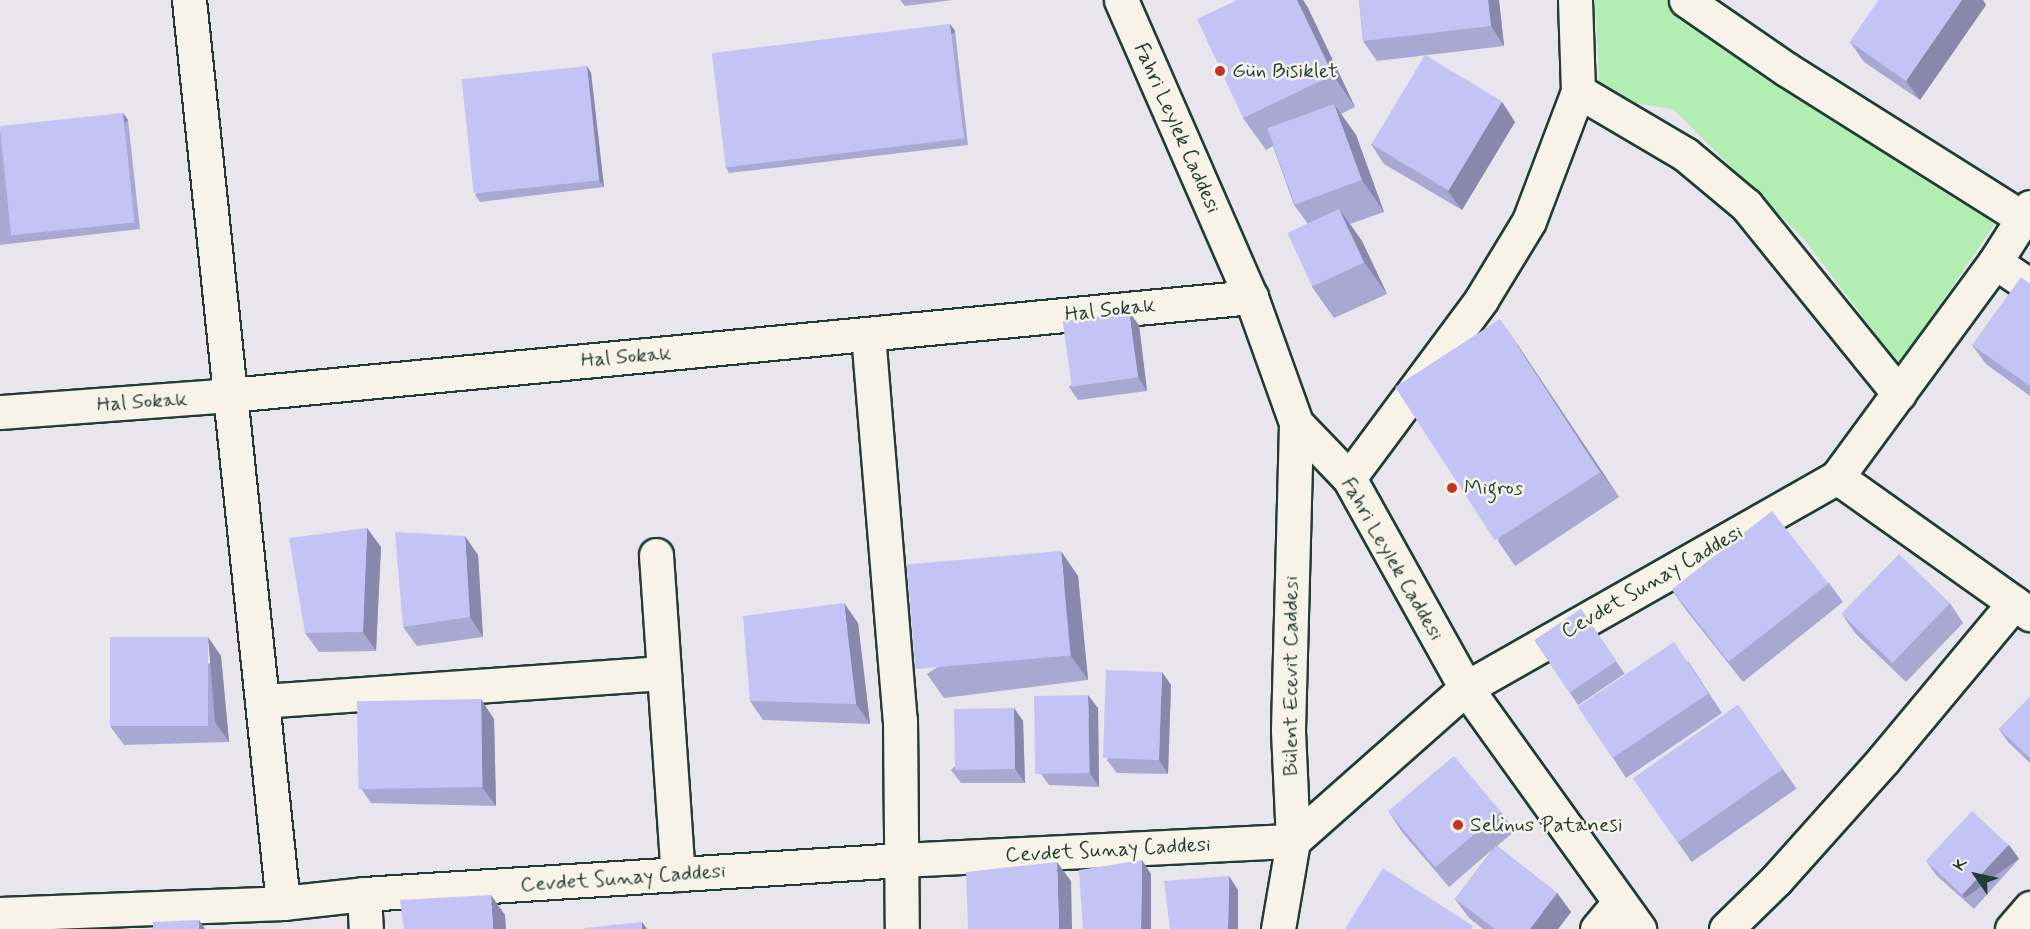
<!DOCTYPE html>
<html>
<head>
<meta charset="utf-8">
<style>
  body { margin:0 }
  #map { position:relative; width:2030px; height:929px; overflow:hidden; background:#e8e5ec; font-family:Mynerve,sans-serif }
  div>[style] { position:absolute }
  [style*='--x'] { left:calc(var(--x)*1px); top:calc(var(--y)*1px); width:calc(var(--w)*1px); rotate:calc(var(--a)*1deg) }
  .green>* { inset:0; background:#b2edb1 }
  .roads { filter:drop-shadow(2px 0 #1f3d34) drop-shadow(-2px 0 #1f3d34) drop-shadow(0 2px #1f3d34) drop-shadow(0 -2px #1f3d34) }
  .minor>* { height:33px; margin:-16.5px; padding:0 16.5px; transform-origin:16.5px; border-radius:16.5px; background:#f7f3e8 }
  .wall>* { inset:0; background:#a9a8d3; transform-origin:0 0 }
  .shaded-wall>* { inset:0; background:#8988ac; transform-origin:0 0 }
  .building>* { inset:0; background:#c4c3f5; transform-origin:0 0 }
  .dots>* { width:16px; height:16px; translate:-50% -50%; box-sizing:border-box; border:3px solid #f7f3e8; border-radius:50% }
  span { translate:-50% -50%; white-space:nowrap; text-align:center; line-height:1.15; -webkit-text-stroke:5px #f7f3e8; paint-order:stroke }
  .poi-label { font-size:21px; color:#1f3d34 }
  .left { translate:0 -50%; text-align:left }
  .street-label { font-size:21px; color:#1f3d34 }
  .north { position:absolute; left:1946px; top:845px; width:60px; height:60px; -webkit-text-stroke:4px #f7f3e8; paint-order:stroke; rotate:304deg; font-size:16px; font-weight:700; line-height:24px; text-align:center; color:#1f3d34 }
  .north::after { content:''; display:block; margin:auto; width:21px; height:27px; background:#1f3d34; clip-path:polygon(50% 0,100% 100%,50% 72%,0 100%) }
</style>
</head>
<body>
<div id="map">
  <div class="green">
    <div style="clip-path:polygon(1595px 0,1668px 0,1998px 219px,1899px 365px,1805px 240px,1673px 109px,1600px 98px)"></div>
  </div>
  <div class="roads">
    <div class="minor">
      <div style="--x:189;--y:0;--w:908;--a:84.06"></div>
      <div style="--x:1121;--y:0;--w:324;--a:66.4"></div>
      <div style="--x:1251;--y:297;--w:134;--a:70.3"></div>
      <div style="--x:1296;--y:423;--w:76;--a:46.1"></div>
      <div style="--x:1349;--y:478;--w:240;--a:60.9"></div>
      <div style="--x:1466;--y:688;--w:297;--a:54.3"></div>
      <div style="--x:1686;--y:0;--w:121;--a:34.6"></div>
      <div style="--x:1786;--y:69;--w:280;--a:32.2"></div>
      <div style="--x:1578;--y:91;--w:124;--a:30.5"></div>
      <div style="--x:1685;--y:154;--w:80;--a:39.9"></div>
      <div style="--x:1746;--y:205;--w:243;--a:51"></div>
      <div style="--x:2030;--y:207;--w:65;--a:122.5"></div>
      <div style="--x:1995;--y:262;--w:42;--a:34.4"></div>
      <div style="--x:868;--y:334;--w:387;--a:85.3"></div>
      <div style="--x:900;--y:720;--w:209;--a:89.5"></div>
      <div style="--x:0;--y:412;--w:231;--a:-4.2"></div>
      <div style="--x:230;--y:395;--w:1026;--a:-5.48"></div>
      <div style="--x:1837;--y:477;--w:237;--a:35.4"></div>
      <div style="--x:1349;--y:478;--w:222;--a:-53.4"></div>
      <div style="--x:1481;--y:300;--w:92;--a:-58.7"></div>
      <div style="--x:1529;--y:221;--w:139;--a:-69.3"></div>
      <div style="--x:1578;--y:91;--w:91;--a:-91.9"></div>
      <div style="--x:656;--y:555;--w:320;--a:86.1"></div>
      <div style="--x:262;--y:701;--w:403;--a:-4"></div>
      <div style="--x:364;--y:894;--w:35;--a:87"></div>
      <div style="--x:0;--y:914;--w:283;--a:-2.2"></div>
      <div style="--x:283;--y:903;--w:81;--a:-6.3"></div>
      <div style="--x:364;--y:894;--w:539;--a:-3.62"></div>
      <div style="--x:902;--y:860;--w:391;--a:-2.8"></div>
      <div style="--x:1293;--y:841;--w:231;--a:-41.5"></div>
      <div style="--x:1466;--y:688;--w:427;--a:-29.6"></div>
      <div style="--x:1837;--y:477;--w:267;--a:-53.7"></div>
      <div style="--x:1278;--y:929;--w:89;--a:-80.3"></div>
      <div style="--x:1293;--y:841;--w:111;--a:-92.6"></div>
      <div style="--x:1288;--y:730;--w:307;--a:-88.5"></div>
      <div style="--x:1597;--y:929;--w:35;--a:-50"></div>
      <div style="--x:1726;--y:929;--w:70;--a:-44.4"></div>
      <div style="--x:1776;--y:880;--w:162;--a:-48.2"></div>
      <div style="--x:1884;--y:759;--w:203;--a:-50.2"></div>
      <div style="--x:2012;--y:929;--w:28;--a:-49"></div>
    </div>
  </div>
  <div class="wall">
    <div style="clip-path:polygon(900px 0,953px 0,905px 6px)"></div>
    <div style="clip-path:polygon(1237px 0,1303px 0,1308px 8px,1355px 107px,1341px 114px,1356px 135px,1384px 212px,1350px 224px,1362px 241px,1387px 294px,1334px 318px,1312px 287px,1308px 224px,1294px 205px,1273px 146px,1266px 150px,1243px 118px)"></div>
    <div style="clip-path:polygon(1359px 0,1499px 0,1504px 46px,1377px 61px,1363px 41px)"></div>
    <div style="clip-path:polygon(1879px 0,1983px 0,1986px 5px,1920px 100px,1864px 62px,1850px 42px)"></div>
    <div style="clip-path:polygon(950px 24px,955px 31px,968px 145px,729px 173px,725px 166px)"></div>
    <div style="clip-path:polygon(587px 66px,591px 73px,604px 187px,480px 202px,475px 195px)"></div>
    <div style="clip-path:polygon(1502px 102px,1515px 122px,1462px 210px,1384px 164px,1371px 144px)"></div>
    <div style="clip-path:polygon(128px 120px,140px 229px,0 245px,0 127px)"></div>
    <div style="clip-path:polygon(2030px 284px,2030px 396px,1986px 364px,1972px 345px)"></div>
    <div style="clip-path:polygon(1139px 325px,1147px 391px,1078px 400px,1069px 387px)"></div>
    <div style="clip-path:polygon(1517px 344px,1619px 497px,1515px 566px,1498px 541px)"></div>
    <div style="clip-path:polygon(381px 547px,376px 651px,319px 652px,305px 633px)"></div>
    <div style="clip-path:polygon(478px 555px,483px 637px,417px 646px,403px 627px)"></div>
    <div style="clip-path:polygon(1078px 576px,1088px 680px,944px 698px,927px 674px)"></div>
    <div style="clip-path:polygon(1829px 583px,1843px 602px,1743px 682px,1686px 610px,1672px 590px)"></div>
    <div style="clip-path:polygon(1950px 603px,1963px 623px,1906px 682px,1855px 633px,1842px 614px)"></div>
    <div style="left:1581px;top:609px;width:78px;height:56px;rotate:56deg"></div>
    <div style="clip-path:polygon(858px 623px,870px 724px,763px 720px,750px 701px)"></div>
    <div style="clip-path:polygon(221px 656px,229px 742px,124px 745px,110px 726px)"></div>
    <div style="clip-path:polygon(1688px 661px,1722px 713px,1626px 778px,1613px 758px)"></div>
    <div style="clip-path:polygon(1171px 685px,1168px 774px,1117px 773px,1107px 760px)"></div>
    <div style="clip-path:polygon(2030px 697px,2030px 763px,2008px 742px,1999px 729px)"></div>
    <div style="left:1738px;top:705px;width:102px;height:128px;rotate:55deg"></div>
    <div style="clip-path:polygon(1014px 708px,1023px 721px,1025px 783px,961px 783px,951px 770px)"></div>
    <div style="clip-path:polygon(1098px 708px,1099px 787px,1049px 785px,1039px 771px)"></div>
    <div style="clip-path:polygon(494px 719px,496px 806px,371px 803px,358px 784px)"></div>
    <div style="clip-path:polygon(1389px 812px,1501px 812px,1515px 831px,1497px 846px,1557px 893px,1571px 912px,1558px 929px,1483px 929px,1469px 918px,1455px 899px,1493px 849px,1449px 887px,1402px 832px)"></div>
    <div style="clip-path:polygon(2009px 845px,2019px 859px,1974px 909px,1936px 875px,1927px 862px)"></div>
  </div>
  <div class="shaded-wall">
    <div style="clip-path:polygon(1297px 0,1303px 0,1308px 8px,1355px 107px,1333px 75px)"></div>
    <div style="clip-path:polygon(1488px 0,1499px 0,1504px 46px,1491px 26px)"></div>
    <div style="clip-path:polygon(1962px 0,1983px 0,1986px 5px,1920px 100px,1906px 81px)"></div>
    <div style="left:950px;top:24px;width:9px;height:115px;rotate:54deg"></div>
    <div style="clip-path:polygon(587px 66px,591px 73px,604px 187px,599px 180px)"></div>
    <div style="clip-path:polygon(1502px 102px,1515px 122px,1462px 210px,1448px 191px)"></div>
    <div style="clip-path:polygon(1334px 104px,1356px 135px,1384px 212px,1362px 180px)"></div>
    <div style="left:123px;top:113px;width:9px;height:110px;rotate:54deg"></div>
    <div style="clip-path:polygon(1339px 209px,1362px 241px,1387px 294px,1364px 262px)"></div>
    <div style="clip-path:polygon(1129px 312px,1139px 325px,1147px 391px,1138px 377px)"></div>
    <div style="clip-path:polygon(1500px 319px,1517px 344px,1619px 497px,1601px 472px)"></div>
    <div style="clip-path:polygon(367px 528px,381px 547px,376px 651px,363px 632px)"></div>
    <div style="clip-path:polygon(465px 536px,478px 555px,483px 637px,470px 617px)"></div>
    <div style="clip-path:polygon(1061px 551px,1078px 576px,1088px 680px,1071px 656px)"></div>
    <div style="clip-path:polygon(844px 603px,858px 623px,870px 724px,856px 704px)"></div>
    <div style="clip-path:polygon(208px 637px,221px 656px,229px 742px,215px 722px)"></div>
    <div style="clip-path:polygon(1162px 672px,1171px 685px,1168px 774px,1159px 760px)"></div>
    <div style="clip-path:polygon(1088px 695px,1098px 708px,1099px 787px,1090px 773px)"></div>
    <div style="clip-path:polygon(481px 699px,494px 719px,496px 806px,482px 787px)"></div>
    <div style="clip-path:polygon(1014px 708px,1023px 721px,1025px 783px,1015px 769px)"></div>
    <div style="left:2009px;top:845px;width:17px;height:67px;rotate:54deg"></div>
    <div style="clip-path:polygon(1142px 860px,1151px 874px,1151px 929px,1141px 929px)"></div>
    <div style="clip-path:polygon(1057px 862px,1071px 881px,1072px 929px,1059px 929px)"></div>
    <div style="clip-path:polygon(1229px 876px,1238px 890px,1238px 929px,1228px 929px)"></div>
    <div style="clip-path:polygon(1557px 893px,1571px 912px,1558px 929px,1530px 929px)"></div>
    <div style="clip-path:polygon(491px 895px,505px 915px,506px 929px,493px 929px)"></div>
    <div style="clip-path:polygon(199px 920px,205px 929px,199px 929px)"></div>
    <div style="clip-path:polygon(642px 922px,647px 929px,642px 929px)"></div>
  </div>
  <div class="building">
    <div style="clip-path:polygon(1237px 0,1297px 0,1333px 75px,1243px 118px,1197px 19px)"></div>
    <div style="clip-path:polygon(1359px 0,1488px 0,1491px 26px,1363px 41px)"></div>
    <div style="clip-path:polygon(1879px 0,1962px 0,1906px 81px,1850px 42px)"></div>
    <div style="left:950px;top:24px;width:115px;height:240px;rotate:83deg"></div>
    <div style="left:1425px;top:55px;width:90px;height:104px;rotate:31deg"></div>
    <div style="left:587px;top:66px;width:115px;height:126px;rotate:84deg"></div>
    <div style="left:1334px;top:104px;width:81px;height:71px;rotate:70deg"></div>
    <div style="left:123px;top:113px;width:110px;height:124px;rotate:84deg"></div>
    <div style="left:1339px;top:209px;width:59px;height:57px;rotate:65deg"></div>
    <div style="clip-path:polygon(2021px 277px,2030px 284px,2030px 386px,1972px 345px)"></div>
    <div style="left:1129px;top:312px;width:66px;height:67px;rotate:82deg"></div>
    <div style="left:1500px;top:319px;width:183px;height:125px;rotate:57deg"></div>
    <div style="left:1772px;top:511px;width:92px;height:127px;rotate:52deg"></div>
    <div style="clip-path:polygon(367px 528px,363px 632px,305px 633px,289px 538px)"></div>
    <div style="clip-path:polygon(395px 532px,465px 536px,470px 617px,403px 627px)"></div>
    <div style="left:1061px;top:551px;width:105px;height:155px;rotate:85deg"></div>
    <div style="left:1899px;top:554px;width:71px;height:83px;rotate:44deg"></div>
    <div style="clip-path:polygon(844px 603px,856px 704px,750px 701px,743px 616px)"></div>
    <div style="left:1581px;top:609px;width:63px;height:56px;rotate:56deg"></div>
    <div style="left:110px;top:637px;width:98px;height:89px"></div>
    <div style="left:1674px;top:642px;width:62px;height:116px;rotate:56deg"></div>
    <div style="left:1162px;top:672px;width:88px;height:56px;rotate:92deg"></div>
    <div style="left:1088px;top:695px;width:78px;height:54px;rotate:89deg"></div>
    <div style="clip-path:polygon(2030px 697px,2030px 758px,1999px 729px)"></div>
    <div style="left:481px;top:699px;width:88px;height:124px;rotate:89deg"></div>
    <div style="left:1738px;top:705px;width:78px;height:128px;rotate:55deg"></div>
    <div style="left:1014px;top:708px;width:61px;height:60px;rotate:89deg"></div>
    <div style="left:1454px;top:756px;width:73px;height:86px;rotate:50deg"></div>
    <div style="left:1972px;top:811px;width:50px;height:68px;rotate:43deg"></div>
    <div style="clip-path:polygon(1496px 846px,1557px 893px,1530px 929px,1495px 929px,1455px 899px)"></div>
    <div style="clip-path:polygon(1142px 860px,1141px 929px,1083px 929px,1079px 870px)"></div>
    <div style="clip-path:polygon(1057px 862px,1059px 929px,968px 929px,966px 872px)"></div>
    <div style="clip-path:polygon(1383px 868px,1473px 926px,1471px 929px,1345px 929px)"></div>
    <div style="clip-path:polygon(1229px 876px,1228px 929px,1170px 929px,1164px 881px)"></div>
    <div style="clip-path:polygon(491px 895px,493px 929px,404px 929px,400px 900px)"></div>
    <div style="clip-path:polygon(199px 920px,199px 929px,153px 929px,153px 922px)"></div>
    <div style="clip-path:polygon(642px 922px,642px 929px,585px 929px,585px 928px)"></div>
  </div>
  <div class="dots">
    <div style="left:1220px;top:71px;background:#c8321e"></div>
    <div style="left:1452px;top:488px;background:#c8321e"></div>
    <div style="left:1458px;top:825px;background:#c8321e"></div>
  </div>
  <div class="poi-label">
    <span class="left" style="left:1232px;top:71px">Gün Bisiklet</span>
    <span class="left" style="left:1464px;top:488px">Migros</span>
    <span class="left" style="left:1470px;top:825px">Selinus Patanesi</span>
  </div>
  <div class="street-label">
    <span style="left:1177px;top:128px;rotate:66deg">Fahri Leylek Caddesi</span>
    <span style="left:1110px;top:310px;rotate:-6deg">Hal Sokak</span>
    <span style="left:626px;top:357px;rotate:-5deg">Hal Sokak</span>
    <span style="left:142px;top:402px;rotate:-4deg">Hal Sokak</span>
    <span style="left:1392px;top:559px;rotate:60deg">Fahri Leylek Caddesi</span>
    <span style="left:1652px;top:582px;rotate:-30deg">Cevdet Sunay Caddesi</span>
    <span style="left:1291px;top:676px;rotate:-90deg">Bülent Ecevit Caddesi</span>
    <span style="left:1108px;top:850px;rotate:-3deg">Cevdet Sunay Caddesi</span>
    <span style="left:623px;top:878px;rotate:-4deg">Cevdet Sunay Caddesi</span>
  </div>
  <div class="north">K</div>
</div>
</body>
</html>
